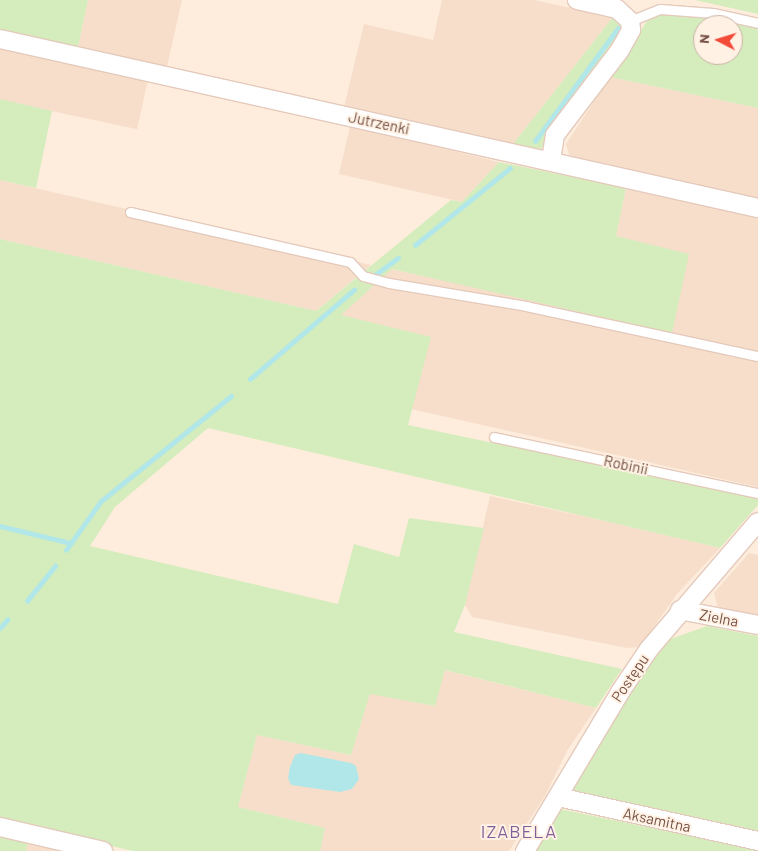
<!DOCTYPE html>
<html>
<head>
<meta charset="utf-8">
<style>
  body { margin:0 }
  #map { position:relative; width:758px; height:851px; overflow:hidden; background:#feeddd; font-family:Barlow,sans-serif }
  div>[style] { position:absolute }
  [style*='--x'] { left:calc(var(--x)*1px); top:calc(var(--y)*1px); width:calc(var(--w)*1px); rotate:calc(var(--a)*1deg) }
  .residential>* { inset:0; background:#f6decb; transform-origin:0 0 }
  .green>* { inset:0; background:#d5ecbc }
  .water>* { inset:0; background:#b1e7e8 }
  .stream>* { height:4.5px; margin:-2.25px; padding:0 2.25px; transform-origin:2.25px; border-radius:2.25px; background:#b1e7e8 }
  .roads { filter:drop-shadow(1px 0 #e4cabc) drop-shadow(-1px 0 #e4cabc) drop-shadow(0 1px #e4cabc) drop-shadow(0 -1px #e4cabc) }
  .service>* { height:9px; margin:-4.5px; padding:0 4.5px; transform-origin:4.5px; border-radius:4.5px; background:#fff }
  .minor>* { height:18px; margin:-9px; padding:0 9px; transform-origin:9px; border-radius:9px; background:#fff }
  span { translate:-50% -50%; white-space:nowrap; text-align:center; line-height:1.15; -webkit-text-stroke:4px #fff2e5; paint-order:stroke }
  .street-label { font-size:15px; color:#755044 }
  .quarter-label { font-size:18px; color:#7f5f99; letter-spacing:1px }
  .north { position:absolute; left:693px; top:15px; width:50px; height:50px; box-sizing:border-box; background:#fff2e5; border:1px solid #c8b1a5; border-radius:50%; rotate:275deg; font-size:14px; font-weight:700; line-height:20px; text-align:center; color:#755044 }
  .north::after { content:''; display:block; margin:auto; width:18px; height:22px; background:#f24b38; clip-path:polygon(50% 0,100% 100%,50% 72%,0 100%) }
</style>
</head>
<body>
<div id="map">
  <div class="residential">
    <div style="clip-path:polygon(88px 0,182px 0,167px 67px,78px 47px)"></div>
    <div style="clip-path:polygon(442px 0,534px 0,613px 17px,513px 144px,344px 107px,364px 24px,433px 40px)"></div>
    <div style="left:0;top:49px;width:151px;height:50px;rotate:12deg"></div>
    <div style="clip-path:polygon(610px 77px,758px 108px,758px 198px,570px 158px,566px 144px)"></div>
    <div style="clip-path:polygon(350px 126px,499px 162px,462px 202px,339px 174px)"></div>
    <div style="clip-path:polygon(0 180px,371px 265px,316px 311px,0 239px)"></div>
    <div style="clip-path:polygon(626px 188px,758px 217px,758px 487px,411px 409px,430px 337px,340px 315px,391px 269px,423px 276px,616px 236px)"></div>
    <div style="clip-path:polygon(490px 496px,596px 519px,720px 548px,677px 594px,640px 647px,627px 648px,472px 617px,465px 605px)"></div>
    <div style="clip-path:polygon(749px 553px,758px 555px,758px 616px,718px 608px,714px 593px)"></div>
    <div style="clip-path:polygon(444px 670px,596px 708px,567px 751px,545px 796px,509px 851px,320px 851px,325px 828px,238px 807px,257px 735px,351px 755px,370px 693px,434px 706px)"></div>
    <div style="clip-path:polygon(29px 839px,83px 851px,26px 851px)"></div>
  </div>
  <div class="green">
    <div style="clip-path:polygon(0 0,88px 0,78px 47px,0 30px)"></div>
    <div style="clip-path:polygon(695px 0,758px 0,758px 14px)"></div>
    <div style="clip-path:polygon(evenodd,677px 14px,758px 27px,758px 108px,610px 77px,651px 15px,677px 14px,703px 25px,733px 25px,733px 55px,703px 55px,703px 25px)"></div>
    <div style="clip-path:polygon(613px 17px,619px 21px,621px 34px,541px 149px,513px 144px)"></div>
    <div style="clip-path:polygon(0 99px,52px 111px,36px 188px,0 180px)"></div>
    <div style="clip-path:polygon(499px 162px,626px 188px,616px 236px,689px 254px,672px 333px,392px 269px,341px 315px,431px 337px,408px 425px,536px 452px,553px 452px,758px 498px,758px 505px,720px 548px,208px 428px,115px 507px,90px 546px,338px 604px,354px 544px,399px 557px,409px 518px,484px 528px,465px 605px,454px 632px,622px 669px,596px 708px,445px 670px,435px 706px,370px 694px,351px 755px,257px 735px,238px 807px,325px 828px,320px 851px,133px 851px,0 821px,0 239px,316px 311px,451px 200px,462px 202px)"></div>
    <div style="clip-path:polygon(707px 626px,758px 636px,758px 831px,571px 792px,616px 710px,665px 641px)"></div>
    <div style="clip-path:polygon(560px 809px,758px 850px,758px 851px,533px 851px)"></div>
    <div style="clip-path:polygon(0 832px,29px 839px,26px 851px,0 851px)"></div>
  </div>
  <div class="water">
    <div style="clip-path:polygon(301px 753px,351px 763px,356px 766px,359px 779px,352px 789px,340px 792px,291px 785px,288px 778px,290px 767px,295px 755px)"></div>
  </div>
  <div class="stream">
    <div style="--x:535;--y:141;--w:140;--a:-53.7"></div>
    <div style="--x:415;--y:245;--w:122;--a:-39"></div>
    <div style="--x:376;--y:274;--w:27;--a:-36"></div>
    <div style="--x:250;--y:379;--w:137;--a:-40.6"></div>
    <div style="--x:0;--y:526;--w:73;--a:13.5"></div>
    <div style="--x:66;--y:550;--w:60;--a:-54.5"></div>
    <div style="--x:101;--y:501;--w:167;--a:-38.9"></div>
    <div style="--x:27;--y:601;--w:45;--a:-51.3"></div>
    <div style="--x:0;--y:628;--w:11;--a:-49"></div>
  </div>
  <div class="roads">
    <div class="service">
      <div style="--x:630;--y:21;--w:32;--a:-22"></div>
      <div style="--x:660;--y:9;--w:53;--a:4.3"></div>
      <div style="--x:713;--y:13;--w:46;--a:12.5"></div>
      <div style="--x:130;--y:212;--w:226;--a:12.8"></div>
      <div style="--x:350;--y:262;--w:19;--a:47"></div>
      <div style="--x:363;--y:276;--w:27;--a:15"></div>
      <div style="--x:389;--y:283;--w:139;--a:9.5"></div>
      <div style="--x:526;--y:306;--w:237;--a:12.2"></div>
      <div style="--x:494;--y:437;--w:270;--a:12"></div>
    </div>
    <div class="minor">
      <div style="--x:0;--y:39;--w:777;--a:12.57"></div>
      <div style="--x:551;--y:160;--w:25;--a:-81"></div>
      <div style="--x:555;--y:135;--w:107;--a:-52.6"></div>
      <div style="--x:620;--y:50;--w:23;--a:-61"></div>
      <div style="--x:631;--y:30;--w:9;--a:-96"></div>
      <div style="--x:630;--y:21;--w:18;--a:-137"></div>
      <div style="--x:617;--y:9;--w:41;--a:-167.3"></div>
      <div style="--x:680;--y:610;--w:79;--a:10.9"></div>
      <div style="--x:558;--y:797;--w:205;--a:12.4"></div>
      <div style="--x:0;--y:827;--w:106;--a:13.1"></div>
      <div style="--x:525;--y:851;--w:185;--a:-59.1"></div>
      <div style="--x:620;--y:692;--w:52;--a:-56"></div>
      <div style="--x:649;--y:649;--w:167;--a:-49.4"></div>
    </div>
  </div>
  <div class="street-label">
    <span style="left:379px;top:123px;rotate:12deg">Jutrzenki</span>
    <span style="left:626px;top:465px;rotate:12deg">Robinii</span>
    <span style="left:719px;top:618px;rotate:11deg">Zielna</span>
    <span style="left:630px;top:678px;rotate:-56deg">Postępu</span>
    <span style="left:657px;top:820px;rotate:12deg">Aksamitna</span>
  </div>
  <div class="quarter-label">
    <span style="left:519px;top:831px">IZABELA</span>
  </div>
  <div class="north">N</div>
</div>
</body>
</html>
